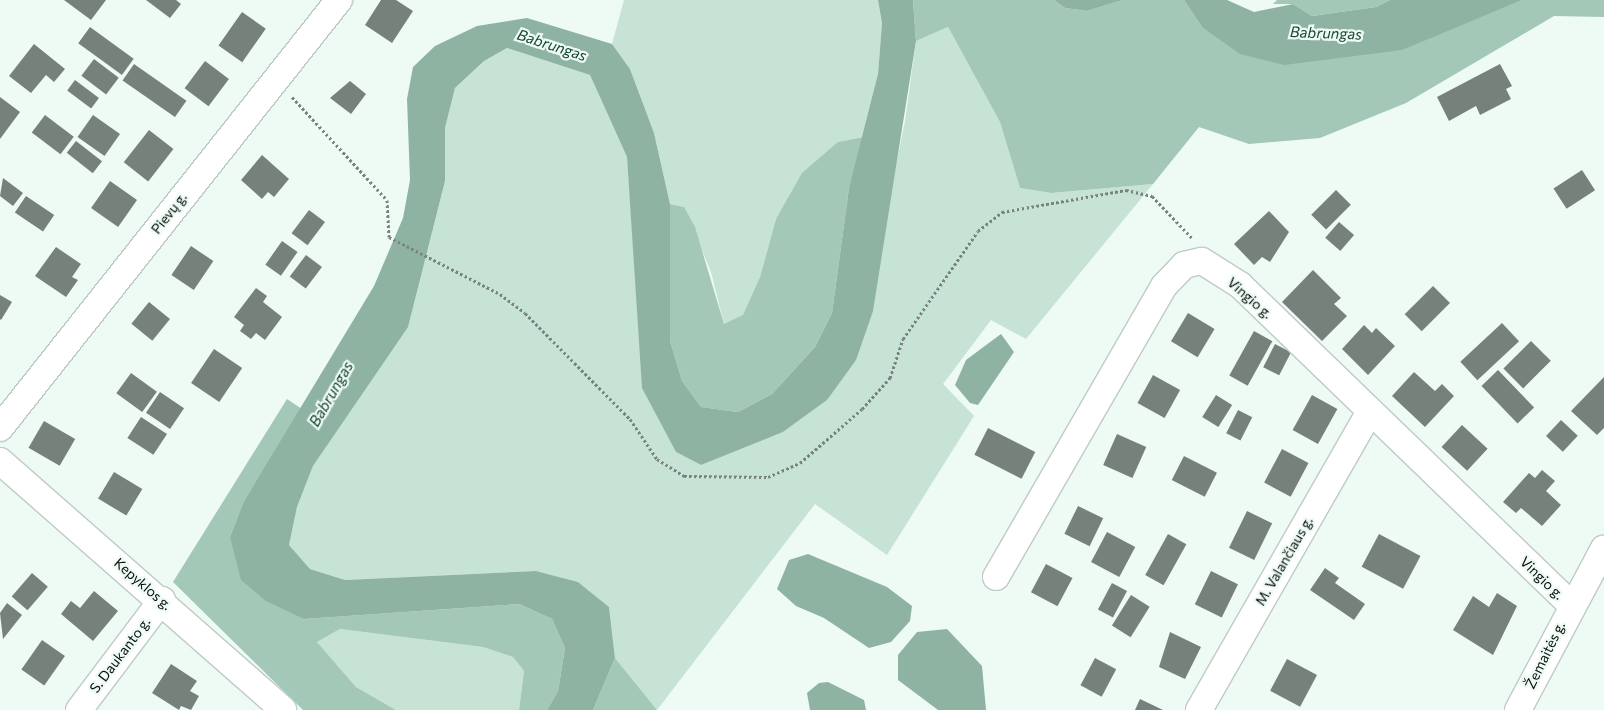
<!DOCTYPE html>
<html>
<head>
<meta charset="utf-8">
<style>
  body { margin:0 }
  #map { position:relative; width:1604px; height:710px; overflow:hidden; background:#eefaf4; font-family:Commissioner,sans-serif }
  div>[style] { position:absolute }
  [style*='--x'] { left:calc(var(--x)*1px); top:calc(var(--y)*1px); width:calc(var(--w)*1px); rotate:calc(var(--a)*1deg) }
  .green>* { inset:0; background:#c6e3d5 }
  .forest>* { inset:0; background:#a3c8b7 }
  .water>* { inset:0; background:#8fb3a3 }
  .building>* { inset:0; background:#76817c; transform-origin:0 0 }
  .path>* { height:3px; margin-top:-1.5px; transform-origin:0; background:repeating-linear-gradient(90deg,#7a827e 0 2.5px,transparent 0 5px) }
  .roads { filter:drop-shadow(1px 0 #bfcbc6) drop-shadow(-1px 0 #bfcbc6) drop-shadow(0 1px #bfcbc6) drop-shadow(0 -1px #bfcbc6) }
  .street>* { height:26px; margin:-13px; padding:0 13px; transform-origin:13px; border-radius:13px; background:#fff }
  span { translate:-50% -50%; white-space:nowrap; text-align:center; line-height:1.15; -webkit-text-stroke:4.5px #eefaf4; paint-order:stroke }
  .street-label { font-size:14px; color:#0a0e0c }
  .water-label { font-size:15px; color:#154534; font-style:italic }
</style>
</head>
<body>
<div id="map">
  <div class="green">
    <div style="clip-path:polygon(624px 0,878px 0,882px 23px,878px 74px,864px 137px,838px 142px,776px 219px,760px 277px,743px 316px,724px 324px,711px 272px,684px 207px,670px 204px,654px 133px,630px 69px,612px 44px)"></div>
    <div style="clip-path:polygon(948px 27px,1000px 122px,1020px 188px,1051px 193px,1153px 184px,1026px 339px,991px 320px,943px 384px,974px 416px,887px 555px,815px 504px,657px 710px,615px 658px,609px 607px,578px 582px,536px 571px,345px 580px,310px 569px,289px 545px,297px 507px,313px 466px,408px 326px,445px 181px,445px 128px,455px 88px,484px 61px,507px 48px,590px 75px,627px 157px,635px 267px,666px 430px,676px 452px,701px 465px,783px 432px,827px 400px,883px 228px,905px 121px,916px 41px)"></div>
    <div style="clip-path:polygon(340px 629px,483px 647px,513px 657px,524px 671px,519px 710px,396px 710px,356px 687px,317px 642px)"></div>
  </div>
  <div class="forest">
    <div style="clip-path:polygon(913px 0,1054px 0,1065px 8px,1087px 11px,1123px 0,1184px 0,1202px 27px,1494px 11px,1522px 0,1604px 0,1604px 17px,1554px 16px,1406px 103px,1320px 138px,1249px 144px,1199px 127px,1153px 184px,1051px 193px,1020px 188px,1000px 122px,948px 27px,916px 41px)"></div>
    <div style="clip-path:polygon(1277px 0,1390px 0,1376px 7px,1312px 16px,1293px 4px,1273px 4px)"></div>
    <div style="clip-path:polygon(864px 137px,849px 188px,832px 313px,815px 347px,772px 394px,738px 412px,701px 407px,682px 381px,670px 341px,670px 204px,684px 207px,695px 227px,724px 324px,743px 315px,760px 277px,776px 219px,802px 173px,838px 142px)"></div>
    <div style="clip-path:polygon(287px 399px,302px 409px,243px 503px,230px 537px,304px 619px,519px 604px,552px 619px,565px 648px,558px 691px,547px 710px,519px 710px,524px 671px,513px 657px,483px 647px,340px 629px,317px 642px,356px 687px,396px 710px,303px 710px,173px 582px)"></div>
    <div style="clip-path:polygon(615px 658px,657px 710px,593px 710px)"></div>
  </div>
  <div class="water">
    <div style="clip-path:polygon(878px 0,913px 0,916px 41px,873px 311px,856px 360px,827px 400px,783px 432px,701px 465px,676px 452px,642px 388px,627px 157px,590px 75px,507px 48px,484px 61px,455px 88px,445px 128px,445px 181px,408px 327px,313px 466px,297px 507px,289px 545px,310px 569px,345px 580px,536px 571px,578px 582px,609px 607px,615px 658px,593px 710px,547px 710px,558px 691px,565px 648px,552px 619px,519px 604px,304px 619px,266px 601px,241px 580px,230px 537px,243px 503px,374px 286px,403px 218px,410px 180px,407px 99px,413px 67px,435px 46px,477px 26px,527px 18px,612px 44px,630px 69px,654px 133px,670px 204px,670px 341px,682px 381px,701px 407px,738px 412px,772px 394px,815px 347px,832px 313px,849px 188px,878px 74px,882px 23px)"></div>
    <div style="clip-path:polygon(1054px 0,1123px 0,1087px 11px,1065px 8px)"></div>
    <div style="clip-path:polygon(1184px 0,1227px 0,1254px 12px,1293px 4px,1312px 16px,1376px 7px,1390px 0,1522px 0,1402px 50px,1284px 65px,1240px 54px,1202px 27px)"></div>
    <div style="clip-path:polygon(1001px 334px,1014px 352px,978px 405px,970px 403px,955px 385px,966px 360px)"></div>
    <div style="clip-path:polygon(808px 554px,887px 587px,912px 606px,910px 621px,891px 642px,869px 648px,824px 618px,796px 606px,777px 589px,789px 560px)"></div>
    <div style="clip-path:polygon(947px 629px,982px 666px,986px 710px,938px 710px,898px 680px,898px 655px,917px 632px)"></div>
    <div style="clip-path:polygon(828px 682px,864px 700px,866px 710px,810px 710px,807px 693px,819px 683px)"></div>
  </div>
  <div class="building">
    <div style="clip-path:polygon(64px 0,106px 0,91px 20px)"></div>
    <div style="clip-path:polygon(146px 0,176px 0,181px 4px,170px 18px)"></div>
    <div style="clip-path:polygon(381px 0,396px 0,413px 11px,392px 43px,365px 25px)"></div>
    <div style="left:242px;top:12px;width:29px;height:41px;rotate:35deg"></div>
    <div style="left:90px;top:27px;width:54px;height:20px;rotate:36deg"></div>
    <div style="clip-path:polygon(34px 44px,65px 69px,54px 82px,46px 75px,31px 93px,9px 76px)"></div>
    <div style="left:94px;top:59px;width:31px;height:21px;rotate:37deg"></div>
    <div style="left:205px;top:61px;width:30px;height:34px;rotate:37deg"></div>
    <div style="left:134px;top:64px;width:64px;height:20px;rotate:35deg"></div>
    <div style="clip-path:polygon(1500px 64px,1512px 86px,1506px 89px,1511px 99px,1480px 115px,1476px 106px,1449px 121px,1437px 97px)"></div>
    <div style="left:75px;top:80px;width:30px;height:13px;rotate:37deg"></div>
    <div style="clip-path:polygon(350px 81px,366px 94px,351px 114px,330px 98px)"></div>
    <div style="clip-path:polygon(0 97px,20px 112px,0 139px)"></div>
    <div style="left:45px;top:115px;width:36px;height:22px;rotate:37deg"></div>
    <div style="left:93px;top:115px;width:33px;height:27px;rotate:35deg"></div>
    <div style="left:149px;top:130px;width:31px;height:41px;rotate:38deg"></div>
    <div style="left:76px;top:141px;width:33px;height:15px;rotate:38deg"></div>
    <div style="clip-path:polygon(262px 155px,289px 179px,274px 197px,268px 192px,262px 199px,241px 180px)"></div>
    <div style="left:1582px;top:170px;width:24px;height:34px;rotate:57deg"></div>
    <div style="clip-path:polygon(3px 178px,23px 193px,13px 206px,0 196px)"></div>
    <div style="left:110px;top:181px;width:33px;height:33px;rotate:35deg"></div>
    <div style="left:1336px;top:190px;width:21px;height:35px;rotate:45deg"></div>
    <div style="left:26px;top:196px;width:34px;height:20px;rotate:34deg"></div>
    <div style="left:309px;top:210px;width:20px;height:29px;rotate:37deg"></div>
    <div style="clip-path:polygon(1269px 211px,1289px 232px,1270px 262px,1262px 257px,1254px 265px,1234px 244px)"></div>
    <div style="left:1339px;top:222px;width:20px;height:21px;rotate:41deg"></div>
    <div style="left:282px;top:241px;width:19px;height:29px;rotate:35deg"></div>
    <div style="left:191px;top:246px;width:27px;height:35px;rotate:34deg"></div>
    <div style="clip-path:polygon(56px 247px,81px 264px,72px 277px,78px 280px,66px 297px,35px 276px)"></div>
    <div style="left:306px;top:255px;width:20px;height:27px;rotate:37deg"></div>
    <div style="clip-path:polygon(1313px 270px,1341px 298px,1334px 304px,1347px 316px,1322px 341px,1282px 302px)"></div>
    <div style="left:1433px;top:286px;width:24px;height:40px;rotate:45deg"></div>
    <div style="clip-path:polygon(256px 288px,267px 296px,263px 302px,282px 317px,265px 340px,256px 333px,251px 339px,240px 331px,244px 325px,234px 317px)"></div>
    <div style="clip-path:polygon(0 295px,12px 302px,1px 320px,0 319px)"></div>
    <div style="left:149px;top:302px;width:27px;height:28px;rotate:39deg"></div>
    <div style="left:1188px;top:313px;width:31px;height:33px;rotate:31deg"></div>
    <div style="left:1502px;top:323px;width:25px;height:57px;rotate:47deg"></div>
    <div style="clip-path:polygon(1364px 325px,1372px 333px,1376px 328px,1395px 346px,1368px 375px,1342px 349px)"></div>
    <div style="left:1254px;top:331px;width:21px;height:51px;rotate:29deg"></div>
    <div style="left:1531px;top:341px;width:28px;height:39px;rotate:45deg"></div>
    <div style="left:1275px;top:344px;width:18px;height:26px;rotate:27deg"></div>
    <div style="left:214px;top:349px;width:34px;height:41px;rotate:34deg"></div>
    <div style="left:1498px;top:370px;width:52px;height:23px;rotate:46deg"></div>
    <div style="clip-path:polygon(1414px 372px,1435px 391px,1442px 384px,1454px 396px,1425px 427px,1392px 396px)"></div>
    <div style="left:131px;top:373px;width:32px;height:25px;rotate:36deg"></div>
    <div style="left:1153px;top:375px;width:31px;height:32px;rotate:29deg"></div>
    <div style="clip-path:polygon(1604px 377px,1604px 428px,1597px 435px,1571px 411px)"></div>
    <div style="left:160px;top:392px;width:29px;height:25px;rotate:34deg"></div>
    <div style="left:1216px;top:395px;width:19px;height:26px;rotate:32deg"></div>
    <div style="left:1312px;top:395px;width:29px;height:40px;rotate:29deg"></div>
    <div style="left:1238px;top:410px;width:16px;height:26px;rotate:27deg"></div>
    <div style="left:141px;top:417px;width:31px;height:25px;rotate:33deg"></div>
    <div style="left:1561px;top:420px;width:23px;height:22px;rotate:43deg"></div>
    <div style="left:44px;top:421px;width:36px;height:31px;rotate:30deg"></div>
    <div style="left:1462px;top:425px;width:35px;height:30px;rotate:43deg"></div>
    <div style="left:988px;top:428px;width:53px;height:30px;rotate:27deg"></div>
    <div style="left:1117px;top:434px;width:32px;height:34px;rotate:24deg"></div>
    <div style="left:1282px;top:449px;width:30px;height:38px;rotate:28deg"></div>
    <div style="left:1184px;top:456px;width:37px;height:27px;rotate:27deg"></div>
    <div style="clip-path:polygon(1542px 470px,1555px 481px,1546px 491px,1561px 505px,1542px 526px,1521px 508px,1516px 513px,1503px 502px,1529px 473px,1535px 478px)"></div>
    <div style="left:114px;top:472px;width:33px;height:31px;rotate:31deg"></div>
    <div style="left:1078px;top:506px;width:28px;height:31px;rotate:26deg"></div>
    <div style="left:1247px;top:511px;width:28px;height:41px;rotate:26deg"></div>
    <div style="left:1107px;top:532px;width:32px;height:34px;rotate:28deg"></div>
    <div style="left:1168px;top:534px;width:21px;height:47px;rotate:29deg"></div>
    <div style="left:1379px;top:534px;width:47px;height:37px;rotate:28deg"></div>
    <div style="left:1046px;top:564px;width:30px;height:32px;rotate:28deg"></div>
    <div style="clip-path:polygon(1325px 568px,1339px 578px,1335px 583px,1365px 604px,1354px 620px,1310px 590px)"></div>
    <div style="left:1211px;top:571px;width:30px;height:37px;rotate:26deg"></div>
    <div style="left:32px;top:573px;width:21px;height:31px;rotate:41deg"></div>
    <div style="left:1112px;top:583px;width:17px;height:30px;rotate:28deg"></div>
    <div style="clip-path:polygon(94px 591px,118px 611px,93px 641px,61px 614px,71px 601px,80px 608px)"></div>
    <div style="clip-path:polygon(1497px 593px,1517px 606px,1493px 655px,1453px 630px,1473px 596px,1489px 607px)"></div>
    <div style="left:1131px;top:595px;width:22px;height:36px;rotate:32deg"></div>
    <div style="clip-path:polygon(7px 603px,22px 615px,3px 639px,0 613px)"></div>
    <div style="clip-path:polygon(1170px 632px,1201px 647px,1185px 679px,1159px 667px)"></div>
    <div style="left:42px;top:640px;width:28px;height:36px;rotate:35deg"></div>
    <div style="left:1095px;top:658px;width:24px;height:31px;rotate:28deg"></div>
    <div style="left:1287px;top:659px;width:34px;height:36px;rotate:28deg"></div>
    <div style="clip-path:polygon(171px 664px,197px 681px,190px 691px,199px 696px,191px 710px,181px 706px,179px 710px,152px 693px)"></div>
    <div style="clip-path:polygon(1140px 699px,1163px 710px,1135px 710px)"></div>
  </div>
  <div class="path">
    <div style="--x:292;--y:97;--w:140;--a:47.3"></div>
    <div style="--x:387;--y:200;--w:37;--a:87"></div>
    <div style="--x:389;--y:237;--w:125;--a:27.2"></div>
    <div style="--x:500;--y:294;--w:31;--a:37"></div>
    <div style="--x:525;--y:313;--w:149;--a:45.3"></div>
    <div style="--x:630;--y:419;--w:48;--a:56"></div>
    <div style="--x:657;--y:459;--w:32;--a:32"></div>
    <div style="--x:684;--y:476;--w:84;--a:0.7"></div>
    <div style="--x:768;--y:477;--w:35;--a:-24"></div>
    <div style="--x:800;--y:463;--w:82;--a:-41.1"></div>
    <div style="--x:862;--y:409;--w:42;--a:-47.9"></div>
    <div style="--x:890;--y:378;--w:41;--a:-71.6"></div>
    <div style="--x:903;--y:339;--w:131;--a:-55.2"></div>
    <div style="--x:978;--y:231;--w:31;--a:-38"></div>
    <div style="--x:1002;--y:212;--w:126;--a:-10.1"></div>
    <div style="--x:1126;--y:190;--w:27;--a:13"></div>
    <div style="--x:1152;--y:196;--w:58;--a:46.4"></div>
  </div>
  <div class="roads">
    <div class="street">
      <div style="--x:0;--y:428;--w:546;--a:-51.62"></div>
      <div style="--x:0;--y:461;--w:377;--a:41.3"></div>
      <div style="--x:996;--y:577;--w:336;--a:-60"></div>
      <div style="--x:1164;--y:286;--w:29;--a:-46"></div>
      <div style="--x:1184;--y:265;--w:18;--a:-13"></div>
      <div style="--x:1202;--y:261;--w:45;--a:32.3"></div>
      <div style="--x:1240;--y:285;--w:459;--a:44"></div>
      <div style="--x:79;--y:710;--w:138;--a:-53"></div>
      <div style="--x:1199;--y:710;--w:344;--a:-60.2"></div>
      <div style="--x:1518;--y:710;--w:183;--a:-62"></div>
    </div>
  </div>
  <div class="street-label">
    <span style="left:169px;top:213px;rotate:-52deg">Pievų g.</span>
    <span style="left:1250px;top:298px;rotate:41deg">Vingio g.</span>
    <span style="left:1284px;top:561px;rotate:-60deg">M. Valančiaus g.</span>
    <span style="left:1542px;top:578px;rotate:44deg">Vingio g.</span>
    <span style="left:143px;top:584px;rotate:41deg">Kepyklos g.</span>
    <span style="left:120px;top:655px;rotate:-53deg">S. Daukanto g.</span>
    <span style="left:1545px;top:655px;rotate:-64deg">Žemaitės g.</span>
  </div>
  <div class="water-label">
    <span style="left:1326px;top:33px;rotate:2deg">Babrungas</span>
    <span style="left:552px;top:45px;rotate:18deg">Babrungas</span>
    <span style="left:331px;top:394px;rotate:-60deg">Babrungas</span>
  </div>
</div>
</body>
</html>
